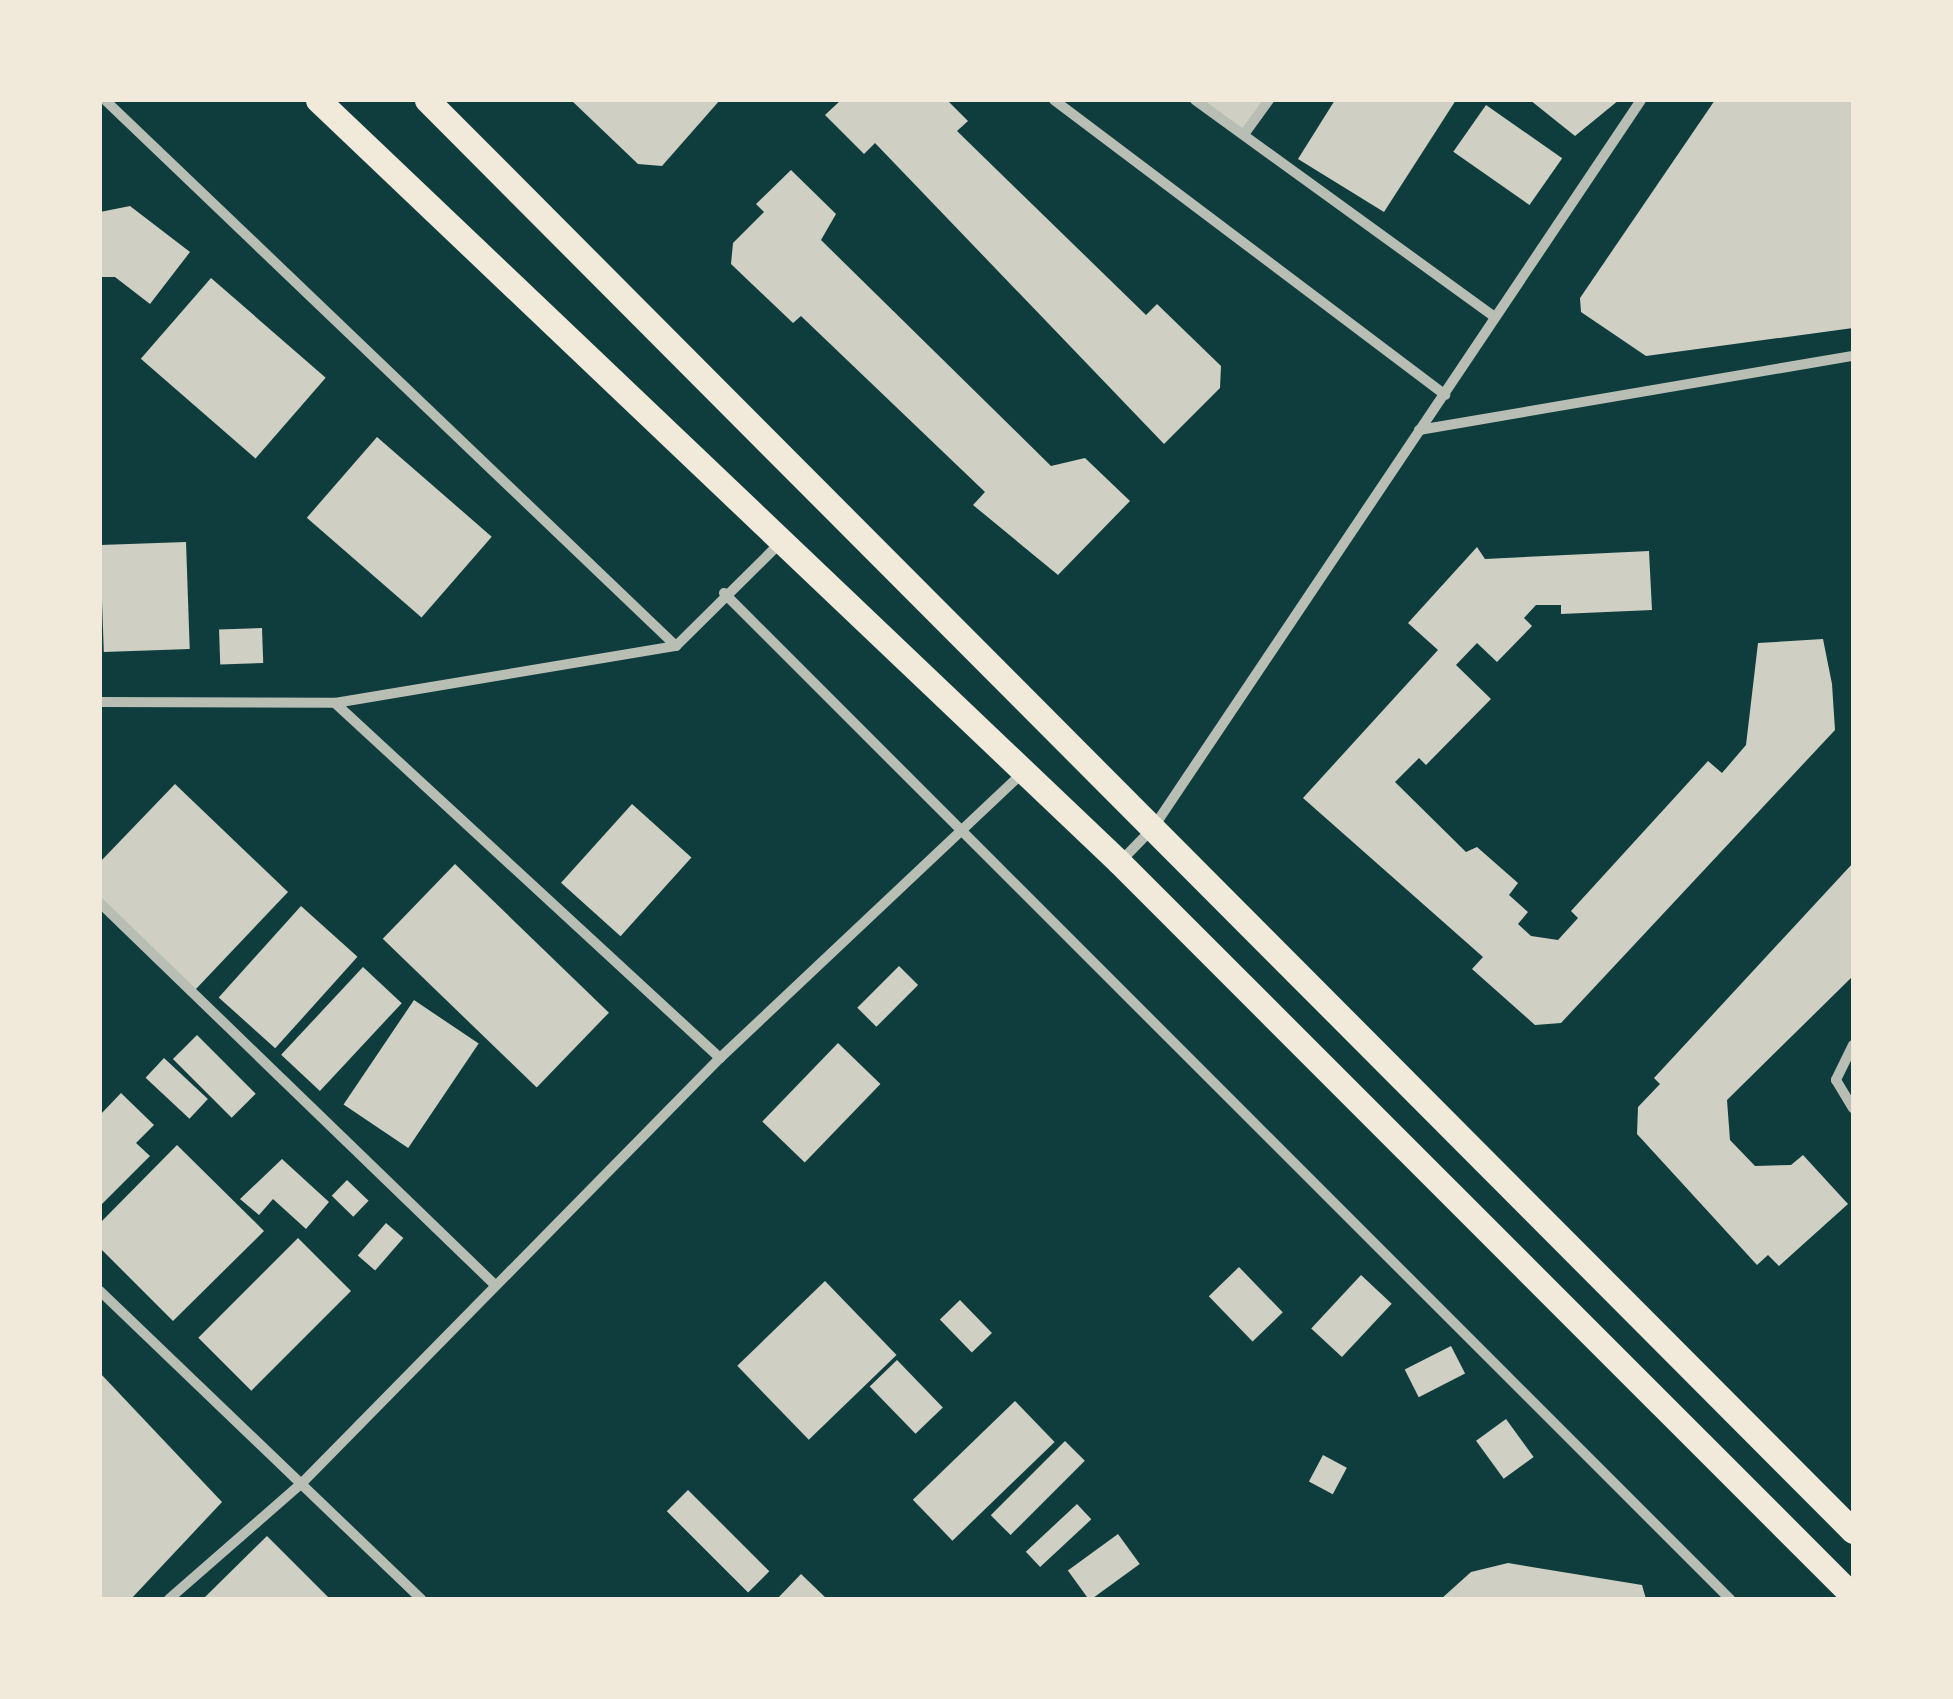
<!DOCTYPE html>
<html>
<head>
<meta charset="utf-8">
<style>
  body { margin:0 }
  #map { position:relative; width:1953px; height:1699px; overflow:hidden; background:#0f3d3e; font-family:"Source Sans 3",sans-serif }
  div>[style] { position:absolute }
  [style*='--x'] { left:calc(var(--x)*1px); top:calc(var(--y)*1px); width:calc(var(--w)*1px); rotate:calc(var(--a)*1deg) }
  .building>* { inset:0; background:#cfcfc3; transform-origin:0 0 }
  .minor>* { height:10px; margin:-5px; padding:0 5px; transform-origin:5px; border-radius:5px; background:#b8beb3 }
  .primary>* { height:25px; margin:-12.5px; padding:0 12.5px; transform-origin:12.5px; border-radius:12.5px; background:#f1e9da }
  span { translate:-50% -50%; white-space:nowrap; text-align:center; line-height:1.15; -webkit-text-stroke:10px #f1e9da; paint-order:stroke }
  .frame { position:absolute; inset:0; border:102px solid #f1e9da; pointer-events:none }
</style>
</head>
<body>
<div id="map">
  <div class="building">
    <div style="clip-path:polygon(571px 100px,720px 100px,662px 166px,638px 164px)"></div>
    <div style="clip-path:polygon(841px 100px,947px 100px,968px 121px,957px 131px,1146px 315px,1157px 304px,1221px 366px,1220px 388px,1164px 444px,875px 143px,864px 154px,825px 115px)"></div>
    <div style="clip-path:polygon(1203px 100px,1266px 100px,1242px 130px)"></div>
    <div style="clip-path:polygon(1335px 100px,1456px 100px,1384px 212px,1298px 159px)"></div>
    <div style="clip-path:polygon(1530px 100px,1619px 100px,1575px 136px)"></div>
    <div style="clip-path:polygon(1715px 100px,1853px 100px,1853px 328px,1646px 356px,1581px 312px,1580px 298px)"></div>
    <div style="left:1486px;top:105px;width:93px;height:57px;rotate:35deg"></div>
    <div style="clip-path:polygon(791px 170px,836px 214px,821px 240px,1051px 466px,1085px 458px,1130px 501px,1058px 575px,973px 505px,985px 492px,801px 316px,793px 323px,731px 264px,733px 243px,764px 212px,756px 204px)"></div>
    <div style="clip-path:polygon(130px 206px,190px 252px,150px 304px,115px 277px,100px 277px,100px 212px)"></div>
    <div style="left:211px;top:278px;width:152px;height:107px;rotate:41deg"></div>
    <div style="left:377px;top:437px;width:152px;height:107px;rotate:41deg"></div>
    <div style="left:186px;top:542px;width:107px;height:86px;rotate:88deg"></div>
    <div style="clip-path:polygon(1477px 547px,1485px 559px,1649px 551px,1652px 610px,1561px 614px,1561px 605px,1536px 605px,1524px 618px,1532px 626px,1497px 662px,1477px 643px,1456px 665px,1491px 699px,1426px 765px,1419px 758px,1395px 782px,1466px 852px,1477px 847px,1518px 883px,1509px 895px,1528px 912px,1518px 924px,1531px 936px,1558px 940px,1578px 918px,1571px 911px,1708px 761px,1722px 773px,1746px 745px,1758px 643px,1823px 639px,1832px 684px,1835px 730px,1561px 1023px,1535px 1025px,1472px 969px,1483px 957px,1303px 798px,1438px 650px,1408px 623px)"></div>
    <div style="left:262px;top:628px;width:35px;height:43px;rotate:88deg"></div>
    <div style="clip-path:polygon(175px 784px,288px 892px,195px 990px,100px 900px,100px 862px)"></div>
    <div style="left:632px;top:804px;width:80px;height:106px;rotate:42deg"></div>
    <div style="clip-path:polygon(1853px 863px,1853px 976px,1727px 1100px,1730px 1140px,1755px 1166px,1791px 1165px,1803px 1155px,1848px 1204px,1779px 1266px,1768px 1255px,1757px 1265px,1637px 1134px,1638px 1107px,1660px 1084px,1654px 1078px)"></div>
    <div style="left:455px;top:864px;width:214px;height:104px;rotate:44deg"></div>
    <div style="left:301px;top:906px;width:76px;height:123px;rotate:42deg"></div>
    <div style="left:899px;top:966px;width:27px;height:59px;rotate:45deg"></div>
    <div style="left:363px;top:967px;width:53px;height:120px;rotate:43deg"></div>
    <div style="left:414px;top:1000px;width:78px;height:126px;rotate:34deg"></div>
    <div style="left:197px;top:1035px;width:83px;height:34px;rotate:45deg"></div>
    <div style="left:838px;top:1043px;width:59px;height:109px;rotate:44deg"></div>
    <div style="left:164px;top:1058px;width:60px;height:27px;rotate:43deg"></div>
    <div style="clip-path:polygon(121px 1093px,154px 1125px,136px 1143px,150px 1156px,100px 1206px,100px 1115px)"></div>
    <div style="clip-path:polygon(177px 1145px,264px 1231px,173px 1321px,100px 1248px,100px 1223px)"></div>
    <div style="clip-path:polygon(282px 1159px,329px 1202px,306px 1229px,273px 1199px,259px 1215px,240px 1199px)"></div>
    <div style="left:347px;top:1180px;width:30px;height:22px;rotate:44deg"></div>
    <div style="left:386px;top:1223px;width:23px;height:43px;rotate:41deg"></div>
    <div style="left:298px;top:1238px;width:75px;height:141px;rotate:45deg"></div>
    <div style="left:1239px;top:1267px;width:63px;height:42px;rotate:46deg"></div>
    <div style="left:1361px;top:1275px;width:42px;height:73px;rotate:43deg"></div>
    <div style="left:825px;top:1281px;width:103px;height:122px;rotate:46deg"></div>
    <div style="left:960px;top:1300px;width:46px;height:28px;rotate:46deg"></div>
    <div style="left:1451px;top:1346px;width:31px;height:52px;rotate:63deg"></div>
    <div style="left:897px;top:1360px;width:66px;height:38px;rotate:46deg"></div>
    <div style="clip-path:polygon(100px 1373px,222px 1502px,131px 1599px,100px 1599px)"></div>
    <div style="left:1015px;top:1401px;width:57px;height:142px;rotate:46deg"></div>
    <div style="left:1506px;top:1419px;width:47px;height:37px;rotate:54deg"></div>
    <div style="left:1065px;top:1441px;width:28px;height:105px;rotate:45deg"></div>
    <div style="left:1323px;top:1455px;width:27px;height:30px;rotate:28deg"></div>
    <div style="left:688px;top:1490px;width:115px;height:30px;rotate:45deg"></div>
    <div style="left:1077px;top:1504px;width:21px;height:70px;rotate:47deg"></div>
    <div style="left:1118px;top:1534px;width:37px;height:62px;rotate:54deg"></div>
    <div style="clip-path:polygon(267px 1536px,330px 1599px,203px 1599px)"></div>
    <div style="clip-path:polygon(1508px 1563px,1642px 1585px,1646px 1599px,1441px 1599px,1471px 1572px)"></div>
    <div style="clip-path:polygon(801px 1574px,827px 1599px,777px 1599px)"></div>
  </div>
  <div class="minor">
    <div style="--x:105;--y:100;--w:790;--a:43.72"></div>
    <div style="--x:1054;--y:100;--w:490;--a:37"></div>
    <div style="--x:1195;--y:100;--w:367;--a:35.9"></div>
    <div style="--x:1245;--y:133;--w:41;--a:-54"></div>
    <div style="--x:1419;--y:430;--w:440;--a:-9.7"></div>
    <div style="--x:724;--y:593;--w:1423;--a:45"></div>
    <div style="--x:100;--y:702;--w:235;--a:0.2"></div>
    <div style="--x:335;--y:703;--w:346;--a:-9.5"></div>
    <div style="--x:676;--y:646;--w:148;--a:-44.7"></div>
    <div style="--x:335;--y:703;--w:524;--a:42.68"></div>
    <div style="--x:1120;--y:862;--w:47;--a:-45.9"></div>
    <div style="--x:1153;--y:828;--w:876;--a:-56.16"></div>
    <div style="--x:100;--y:903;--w:549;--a:44.04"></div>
    <div style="--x:1853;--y:1045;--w:39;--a:116"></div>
    <div style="--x:1836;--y:1080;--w:33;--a:59"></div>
    <div style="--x:100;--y:1291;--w:445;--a:43.8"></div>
    <div style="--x:169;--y:1599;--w:176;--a:-41.1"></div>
    <div style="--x:302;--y:1483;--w:596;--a:-45.48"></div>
    <div style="--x:720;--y:1058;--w:417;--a:-43.3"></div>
  </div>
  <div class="primary">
    <div style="--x:318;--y:100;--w:1106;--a:43.57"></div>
    <div style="--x:1119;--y:862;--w:1038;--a:45"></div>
    <div style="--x:427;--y:100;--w:2020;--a:45.1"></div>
  </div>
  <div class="frame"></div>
</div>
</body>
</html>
